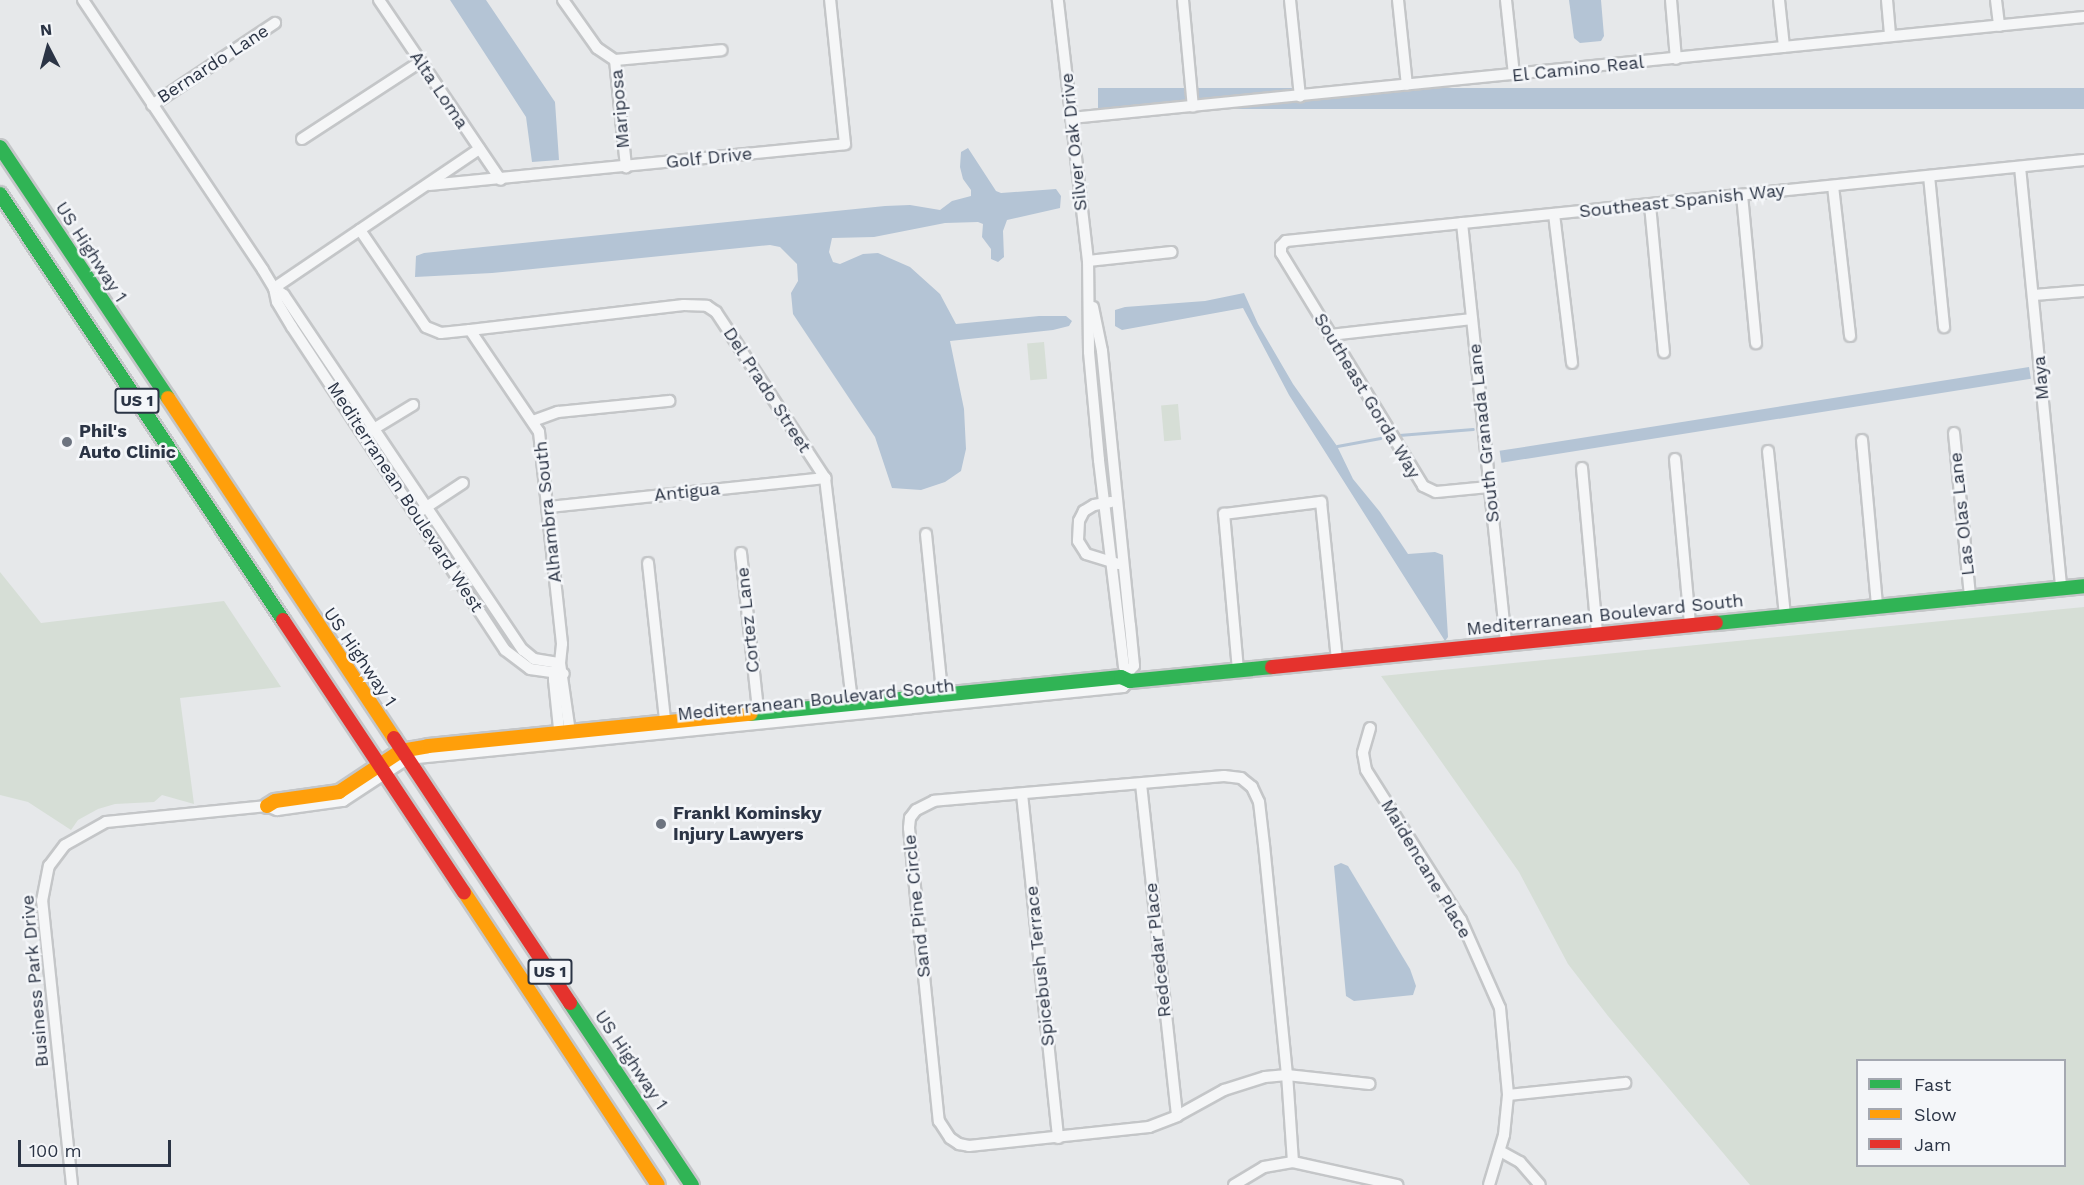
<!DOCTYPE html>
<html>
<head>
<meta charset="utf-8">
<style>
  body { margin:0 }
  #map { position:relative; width:2084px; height:1185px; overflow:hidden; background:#e6e8ea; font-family:"Work Sans",sans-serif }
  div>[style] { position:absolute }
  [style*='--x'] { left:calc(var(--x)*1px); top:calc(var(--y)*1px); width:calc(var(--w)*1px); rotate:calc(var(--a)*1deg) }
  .green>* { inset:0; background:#d6ded6; transform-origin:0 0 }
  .water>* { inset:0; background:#b4c4d5; transform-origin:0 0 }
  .stream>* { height:3px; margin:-1.5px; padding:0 1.5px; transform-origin:1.5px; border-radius:1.5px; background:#b4c4d5 }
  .roads { filter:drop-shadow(2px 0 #c4c6c8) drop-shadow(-2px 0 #c4c6c8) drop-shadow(0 2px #c4c6c8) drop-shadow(0 -2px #c4c6c8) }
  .street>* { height:10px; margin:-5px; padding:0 5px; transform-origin:5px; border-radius:5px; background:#f5f6f7 }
  .fast>* { height:14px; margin:-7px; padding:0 7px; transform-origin:7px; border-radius:7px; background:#30b455 }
  .slow>* { height:14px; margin:-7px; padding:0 7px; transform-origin:7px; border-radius:7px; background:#ff9f0a }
  .jam>* { height:14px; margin:-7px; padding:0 7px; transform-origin:7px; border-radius:7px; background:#e5322d }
  .dots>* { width:16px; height:16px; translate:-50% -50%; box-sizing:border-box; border:3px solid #f4f6f9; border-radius:50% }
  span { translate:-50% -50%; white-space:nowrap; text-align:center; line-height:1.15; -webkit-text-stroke:5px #f4f6f9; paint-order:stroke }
  .shield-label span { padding:2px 4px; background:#f4f6f9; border:2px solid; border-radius:4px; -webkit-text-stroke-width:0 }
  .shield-label { font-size:16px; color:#2b3445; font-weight:700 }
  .street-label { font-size:18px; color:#2b3445 }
  .poi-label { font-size:18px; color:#2b3445; font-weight:700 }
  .left { translate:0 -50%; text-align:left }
  .legend { position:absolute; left:1856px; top:1059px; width:210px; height:108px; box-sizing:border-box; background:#f4f6f9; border:2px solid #a4a8b1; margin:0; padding:8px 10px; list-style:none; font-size:18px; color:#2b3445 }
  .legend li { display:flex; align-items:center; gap:12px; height:30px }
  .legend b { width:30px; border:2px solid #a4a8b1 }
  .north { position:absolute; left:18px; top:18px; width:60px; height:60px; -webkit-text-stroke:4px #f4f6f9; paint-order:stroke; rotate:354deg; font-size:16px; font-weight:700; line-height:24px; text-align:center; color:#2b3445 }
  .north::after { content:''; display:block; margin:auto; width:21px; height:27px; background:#2b3445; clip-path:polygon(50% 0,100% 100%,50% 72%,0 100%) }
  .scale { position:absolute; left:18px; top:1140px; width:153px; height:27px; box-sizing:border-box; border:3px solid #2b3445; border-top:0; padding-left:8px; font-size:18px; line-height:21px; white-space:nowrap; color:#2b3445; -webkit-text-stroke:4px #f4f6f9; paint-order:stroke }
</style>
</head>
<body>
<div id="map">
  <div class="green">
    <div style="left:1044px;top:342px;width:37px;height:17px;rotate:85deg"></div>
    <div style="left:1178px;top:404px;width:36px;height:17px;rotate:85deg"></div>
    <div style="clip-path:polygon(0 572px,41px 623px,224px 601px,281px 687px,180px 698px,194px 804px,162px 795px,154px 802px,115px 804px,98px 809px,78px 820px,71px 830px,28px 802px,0 795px)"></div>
    <div style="clip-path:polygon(evenodd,2084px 607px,2084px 1185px,1750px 1185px,1608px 1016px,1568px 964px,1519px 872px,1381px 676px,2084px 607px,1858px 1060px,2064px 1060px,2064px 1166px,1858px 1166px,1858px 1060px)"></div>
  </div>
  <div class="water">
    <div style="clip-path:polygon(450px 0,486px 0,555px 102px,559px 160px,532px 162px,526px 117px)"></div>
    <div style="clip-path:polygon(1569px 0,1601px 0,1604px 36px,1601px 41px,1580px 43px,1574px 38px)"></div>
    <div style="left:2084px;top:88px;width:21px;height:986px;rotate:90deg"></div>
    <div style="clip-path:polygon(968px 148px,996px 191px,1001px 193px,1056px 189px,1061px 196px,1060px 208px,1007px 220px,1003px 231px,1004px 257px,998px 262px,991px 259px,991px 249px,982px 237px,983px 224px,978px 222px,945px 223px,874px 237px,832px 238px,829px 252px,833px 262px,840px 264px,863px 254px,878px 253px,910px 267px,940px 294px,956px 324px,1039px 316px,1066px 316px,1072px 321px,1069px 326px,1053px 330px,950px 341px,964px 409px,966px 449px,961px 471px,945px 482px,921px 490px,892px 488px,875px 437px,793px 314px,791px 293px,798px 281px,797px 264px,780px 247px,770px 245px,492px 273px,415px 277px,416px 256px,424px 253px,885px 206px,910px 205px,940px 210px,952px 201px,971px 196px,971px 190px,963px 179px,960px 167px,961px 152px)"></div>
    <div style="clip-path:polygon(1244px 293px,1258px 324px,1293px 384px,1337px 446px,1353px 479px,1380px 512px,1408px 554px,1435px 552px,1443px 555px,1448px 637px,1445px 641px,1289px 395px,1243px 308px,1122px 330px,1115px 326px,1115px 310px,1125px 307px,1205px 301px)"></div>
    <div style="left:2029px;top:367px;width:12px;height:536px;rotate:81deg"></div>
    <div style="clip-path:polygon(1341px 863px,1348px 866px,1410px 969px,1416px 986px,1413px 995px,1354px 1001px,1346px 996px,1334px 866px)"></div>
  </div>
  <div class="stream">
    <div style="--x:1399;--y:435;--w:74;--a:-4.6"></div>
    <div style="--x:1337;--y:446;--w:44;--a:-10.5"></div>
  </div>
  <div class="roads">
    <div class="street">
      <div style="--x:83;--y:0;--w:324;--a:56.3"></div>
      <div style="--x:263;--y:270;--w:21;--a:59"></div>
      <div style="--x:274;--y:288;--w:14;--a:78"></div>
      <div style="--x:277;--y:302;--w:29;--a:59"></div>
      <div style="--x:292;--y:327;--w:387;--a:56.6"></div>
      <div style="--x:505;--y:650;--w:31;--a:37"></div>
      <div style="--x:530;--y:669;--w:34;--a:8"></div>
      <div style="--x:379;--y:0;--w:217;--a:55.9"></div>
      <div style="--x:563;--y:0;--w:59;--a:54.7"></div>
      <div style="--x:597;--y:48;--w:22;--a:34"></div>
      <div style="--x:615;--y:60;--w:108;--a:84.1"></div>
      <div style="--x:1183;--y:0;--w:107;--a:84.7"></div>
      <div style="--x:1290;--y:0;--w:97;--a:84.1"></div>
      <div style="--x:1398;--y:0;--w:85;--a:84"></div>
      <div style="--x:1506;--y:0;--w:75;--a:83.9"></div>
      <div style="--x:1671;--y:0;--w:59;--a:85.2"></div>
      <div style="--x:1779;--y:0;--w:47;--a:83.9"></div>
      <div style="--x:1887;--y:0;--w:36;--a:85"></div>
      <div style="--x:1996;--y:0;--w:26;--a:83"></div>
      <div style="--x:615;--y:60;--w:107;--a:-5.3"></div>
      <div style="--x:152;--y:105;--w:148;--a:-33.7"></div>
      <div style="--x:1071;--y:118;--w:1018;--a:-5.69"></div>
      <div style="--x:302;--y:139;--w:141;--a:-33.1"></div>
      <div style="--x:2020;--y:167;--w:423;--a:84.4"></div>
      <div style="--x:1929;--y:176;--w:152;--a:84.3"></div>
      <div style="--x:429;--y:185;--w:418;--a:-5.6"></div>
      <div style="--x:845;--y:144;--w:145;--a:-95.9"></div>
      <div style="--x:1833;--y:186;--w:151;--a:83.5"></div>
      <div style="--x:1742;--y:195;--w:149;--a:84.6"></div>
      <div style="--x:1650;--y:205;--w:148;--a:84.6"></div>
      <div style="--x:1554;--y:214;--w:150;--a:83.1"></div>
      <div style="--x:1462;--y:223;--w:422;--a:84"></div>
      <div style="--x:360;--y:230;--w:117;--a:55.8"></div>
      <div style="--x:426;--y:327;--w:16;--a:22"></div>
      <div style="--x:441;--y:333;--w:29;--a:-6"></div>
      <div style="--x:470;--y:330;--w:123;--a:55.9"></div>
      <div style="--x:539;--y:432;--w:213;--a:83.8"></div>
      <div style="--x:562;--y:644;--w:19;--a:96"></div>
      <div style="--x:560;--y:663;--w:77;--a:81.8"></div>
      <div style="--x:1281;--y:246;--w:7;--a:-45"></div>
      <div style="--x:1286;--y:241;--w:802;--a:-5.8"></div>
      <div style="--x:1281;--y:246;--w:7;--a:90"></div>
      <div style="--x:1281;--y:253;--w:273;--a:58.6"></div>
      <div style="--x:1423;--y:486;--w:14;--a:25"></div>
      <div style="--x:1436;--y:492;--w:53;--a:-5.4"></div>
      <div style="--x:1088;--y:261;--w:84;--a:-6.1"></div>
      <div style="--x:274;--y:288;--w:12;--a:35"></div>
      <div style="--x:284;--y:295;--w:428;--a:56.1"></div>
      <div style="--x:523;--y:650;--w:14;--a:39"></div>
      <div style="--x:534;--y:659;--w:26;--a:9"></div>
      <div style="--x:560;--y:663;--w:12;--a:121"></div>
      <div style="--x:554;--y:673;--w:7;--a:90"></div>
      <div style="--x:554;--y:680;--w:58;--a:84.1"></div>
      <div style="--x:274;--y:288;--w:248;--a:-34.1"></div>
      <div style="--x:2034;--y:295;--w:50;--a:-4.6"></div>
      <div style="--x:1093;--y:307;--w:45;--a:78.4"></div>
      <div style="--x:1102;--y:351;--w:275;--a:84.2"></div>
      <div style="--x:1130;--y:625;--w:41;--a:84.4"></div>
      <div style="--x:1134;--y:666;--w:7;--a:135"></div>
      <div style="--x:470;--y:330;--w:215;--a:-6.7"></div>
      <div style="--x:684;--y:305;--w:23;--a:2"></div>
      <div style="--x:707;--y:306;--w:11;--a:34"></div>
      <div style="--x:716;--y:312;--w:199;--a:56.7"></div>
      <div style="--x:825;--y:478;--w:235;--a:83.1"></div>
      <div style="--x:1330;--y:335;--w:143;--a:-6.4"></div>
      <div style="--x:533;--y:421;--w:27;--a:-20"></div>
      <div style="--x:558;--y:412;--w:112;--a:-5.7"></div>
      <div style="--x:367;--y:433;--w:54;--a:-31.3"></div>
      <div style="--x:1954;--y:433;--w:164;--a:84.4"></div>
      <div style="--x:1862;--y:440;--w:166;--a:84.8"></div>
      <div style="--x:1768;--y:451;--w:165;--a:84.1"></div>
      <div style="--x:1675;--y:459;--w:165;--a:84.8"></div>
      <div style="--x:1582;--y:468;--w:167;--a:84.8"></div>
      <div style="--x:1111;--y:502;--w:17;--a:170"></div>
      <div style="--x:1094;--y:505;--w:12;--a:149"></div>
      <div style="--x:1084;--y:511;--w:11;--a:117"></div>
      <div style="--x:1079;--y:521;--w:20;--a:93"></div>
      <div style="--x:1078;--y:541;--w:15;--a:58"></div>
      <div style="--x:1086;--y:554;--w:34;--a:17"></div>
      <div style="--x:549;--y:507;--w:278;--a:-6"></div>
      <div style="--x:422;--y:510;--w:49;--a:-33.4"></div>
      <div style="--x:926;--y:534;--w:168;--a:84.2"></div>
      <div style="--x:741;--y:553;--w:168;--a:83.8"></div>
      <div style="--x:648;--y:563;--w:168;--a:83.8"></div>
      <div style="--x:1238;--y:670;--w:157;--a:-95.1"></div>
      <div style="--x:1224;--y:514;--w:98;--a:-7.1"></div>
      <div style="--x:1321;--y:502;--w:158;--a:84.2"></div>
      <div style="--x:1370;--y:728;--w:26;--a:106"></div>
      <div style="--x:1363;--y:753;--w:17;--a:80"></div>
      <div style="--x:1366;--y:770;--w:178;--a:57.7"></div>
      <div style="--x:1461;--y:920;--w:96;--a:66.1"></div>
      <div style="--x:1500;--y:1008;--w:87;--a:84.7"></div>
      <div style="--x:1508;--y:1095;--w:40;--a:95.7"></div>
      <div style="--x:1504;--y:1135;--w:52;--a:106.7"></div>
      <div style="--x:1141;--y:784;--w:334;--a:83.8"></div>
      <div style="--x:1022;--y:794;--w:346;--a:84"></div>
      <div style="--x:1508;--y:1095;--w:118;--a:-5.9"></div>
      <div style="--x:1500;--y:1151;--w:23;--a:29"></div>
      <div style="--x:1520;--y:1162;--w:30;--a:49"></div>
      <div style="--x:1293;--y:1162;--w:87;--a:-93.9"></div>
      <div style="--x:1287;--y:1075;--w:231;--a:-95.7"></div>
      <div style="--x:1264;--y:845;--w:43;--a:-96.6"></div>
      <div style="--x:1259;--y:802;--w:17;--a:-115"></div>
      <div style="--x:1252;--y:787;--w:14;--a:-141"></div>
      <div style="--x:1241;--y:778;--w:17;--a:-173"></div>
      <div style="--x:1224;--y:776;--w:291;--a:175.1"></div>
      <div style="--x:934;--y:801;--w:20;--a:153"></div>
      <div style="--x:916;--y:810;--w:10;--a:127"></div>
      <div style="--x:910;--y:818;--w:10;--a:96"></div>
      <div style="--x:909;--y:828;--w:295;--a:84.2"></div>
      <div style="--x:939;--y:1121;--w:20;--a:57"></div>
      <div style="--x:950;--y:1138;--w:11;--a:34"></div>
      <div style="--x:959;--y:1144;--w:10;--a:11"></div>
      <div style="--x:969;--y:1146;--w:181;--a:-6"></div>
      <div style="--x:1149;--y:1127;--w:30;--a:-21"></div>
      <div style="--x:1177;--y:1116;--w:54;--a:-29"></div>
      <div style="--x:1224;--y:1090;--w:43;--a:-17.6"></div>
      <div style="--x:1265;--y:1077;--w:22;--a:-5"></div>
      <div style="--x:1287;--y:1075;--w:83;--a:6.2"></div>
      <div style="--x:72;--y:1185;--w:286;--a:-96"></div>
      <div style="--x:42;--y:901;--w:36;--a:-79"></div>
      <div style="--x:49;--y:866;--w:26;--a:-53"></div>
      <div style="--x:65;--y:845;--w:47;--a:-29.3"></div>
      <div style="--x:106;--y:822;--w:162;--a:-5.7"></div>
      <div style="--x:267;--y:806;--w:11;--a:22"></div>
      <div style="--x:277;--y:810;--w:67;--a:-7.8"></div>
      <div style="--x:343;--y:801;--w:77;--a:-33.3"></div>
      <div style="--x:407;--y:759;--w:720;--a:-5.74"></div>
      <div style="--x:1123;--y:687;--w:9;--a:-41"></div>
      <div style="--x:1130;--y:681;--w:10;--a:-96"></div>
      <div style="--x:1129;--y:671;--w:6;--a:-141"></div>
      <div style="--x:1124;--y:667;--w:209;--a:-96.9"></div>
      <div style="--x:1099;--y:460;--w:108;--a:-95.3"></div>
      <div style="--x:1089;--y:352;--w:91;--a:-90.6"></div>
      <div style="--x:1088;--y:261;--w:263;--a:-96.6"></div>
      <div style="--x:1234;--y:1185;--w:35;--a:-31"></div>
      <div style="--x:1264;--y:1167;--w:29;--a:-10"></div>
      <div style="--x:1293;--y:1162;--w:107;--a:12.5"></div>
    </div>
    <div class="fast">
      <div style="--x:0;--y:147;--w:302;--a:56.2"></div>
      <div style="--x:0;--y:194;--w:511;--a:56.4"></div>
      <div style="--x:1716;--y:623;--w:370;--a:-5.7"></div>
      <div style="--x:750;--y:714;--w:373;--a:-5.7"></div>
      <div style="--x:1121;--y:677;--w:10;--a:24"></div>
      <div style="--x:1130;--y:681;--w:143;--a:-5.6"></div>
      <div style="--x:570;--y:1003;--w:219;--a:56.2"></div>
    </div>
    <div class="slow">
      <div style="--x:168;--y:398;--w:408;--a:56.4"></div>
      <div style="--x:267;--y:806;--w:9;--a:-32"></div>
      <div style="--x:275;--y:801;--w:65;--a:-8"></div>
      <div style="--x:339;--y:792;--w:74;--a:-33.5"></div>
      <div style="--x:401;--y:751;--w:27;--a:-10"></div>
      <div style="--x:428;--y:746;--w:324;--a:-5.7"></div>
      <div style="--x:464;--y:892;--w:351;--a:56.5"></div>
    </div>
    <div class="jam">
      <div style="--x:283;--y:620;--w:327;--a:56.4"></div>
      <div style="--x:1272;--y:667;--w:446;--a:-5.7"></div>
      <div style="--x:394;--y:738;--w:318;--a:56.4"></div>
    </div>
  </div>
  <div class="dots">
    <div style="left:67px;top:442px;background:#6c737f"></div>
    <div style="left:661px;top:824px;background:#6c737f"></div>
  </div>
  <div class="shield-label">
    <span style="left:137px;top:401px">US 1</span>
    <span style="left:550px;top:972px">US 1</span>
  </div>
  <div class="street-label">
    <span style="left:213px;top:64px;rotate:-33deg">Bernardo Lane</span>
    <span style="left:1578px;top:69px;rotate:-6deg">El Camino Real</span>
    <span style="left:439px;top:90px;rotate:56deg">Alta Loma</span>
    <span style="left:620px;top:109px;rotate:-95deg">Mariposa</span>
    <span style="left:1074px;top:142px;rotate:-96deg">Silver Oak Drive</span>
    <span style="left:709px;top:158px;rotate:-6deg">Golf Drive</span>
    <span style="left:1682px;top:201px;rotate:-6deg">Southeast Spanish Way</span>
    <span style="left:91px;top:252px;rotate:57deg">US Highway 1</span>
    <span style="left:2041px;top:378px;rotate:-95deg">Maya</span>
    <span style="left:767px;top:390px;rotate:57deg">Del Prado Street</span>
    <span style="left:1367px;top:396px;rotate:59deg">Southeast Gorda Way</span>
    <span style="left:1484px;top:433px;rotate:-96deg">South Granada Lane</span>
    <span style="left:687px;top:492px;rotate:-6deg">Antigua</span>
    <span style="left:405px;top:497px;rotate:57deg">Mediterranean Boulevard West</span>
    <span style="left:548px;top:512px;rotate:-96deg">Alhambra South</span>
    <span style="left:1962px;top:514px;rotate:-96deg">Las Olas Lane</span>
    <span style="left:1605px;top:615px;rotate:-6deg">Mediterranean Boulevard South</span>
    <span style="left:748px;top:620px;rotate:-96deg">Cortez Lane</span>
    <span style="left:360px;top:657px;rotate:56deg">US Highway 1</span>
    <span style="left:816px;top:700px;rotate:-6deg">Mediterranean Boulevard South</span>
    <span style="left:1426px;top:869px;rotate:59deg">Maidencane Place</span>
    <span style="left:917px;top:906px;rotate:-96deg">Sand Pine Circle</span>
    <span style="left:1158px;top:950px;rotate:-96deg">Redcedar Place</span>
    <span style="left:1040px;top:966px;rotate:-96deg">Spicebush Terrace</span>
    <span style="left:35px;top:981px;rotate:-95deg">Business Park Drive</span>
    <span style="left:631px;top:1060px;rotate:56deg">US Highway 1</span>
  </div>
  <div class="poi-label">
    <span class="left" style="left:79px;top:442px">Phil's<br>Auto Clinic</span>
    <span class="left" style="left:673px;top:824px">Frankl Kominsky<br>Injury Lawyers</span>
  </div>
  <ul class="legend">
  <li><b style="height:8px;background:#30b455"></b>Fast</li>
  <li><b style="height:8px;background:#ff9f0a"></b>Slow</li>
  <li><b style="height:8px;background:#e5322d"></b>Jam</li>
  </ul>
  <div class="north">N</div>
  <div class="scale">100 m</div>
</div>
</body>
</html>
